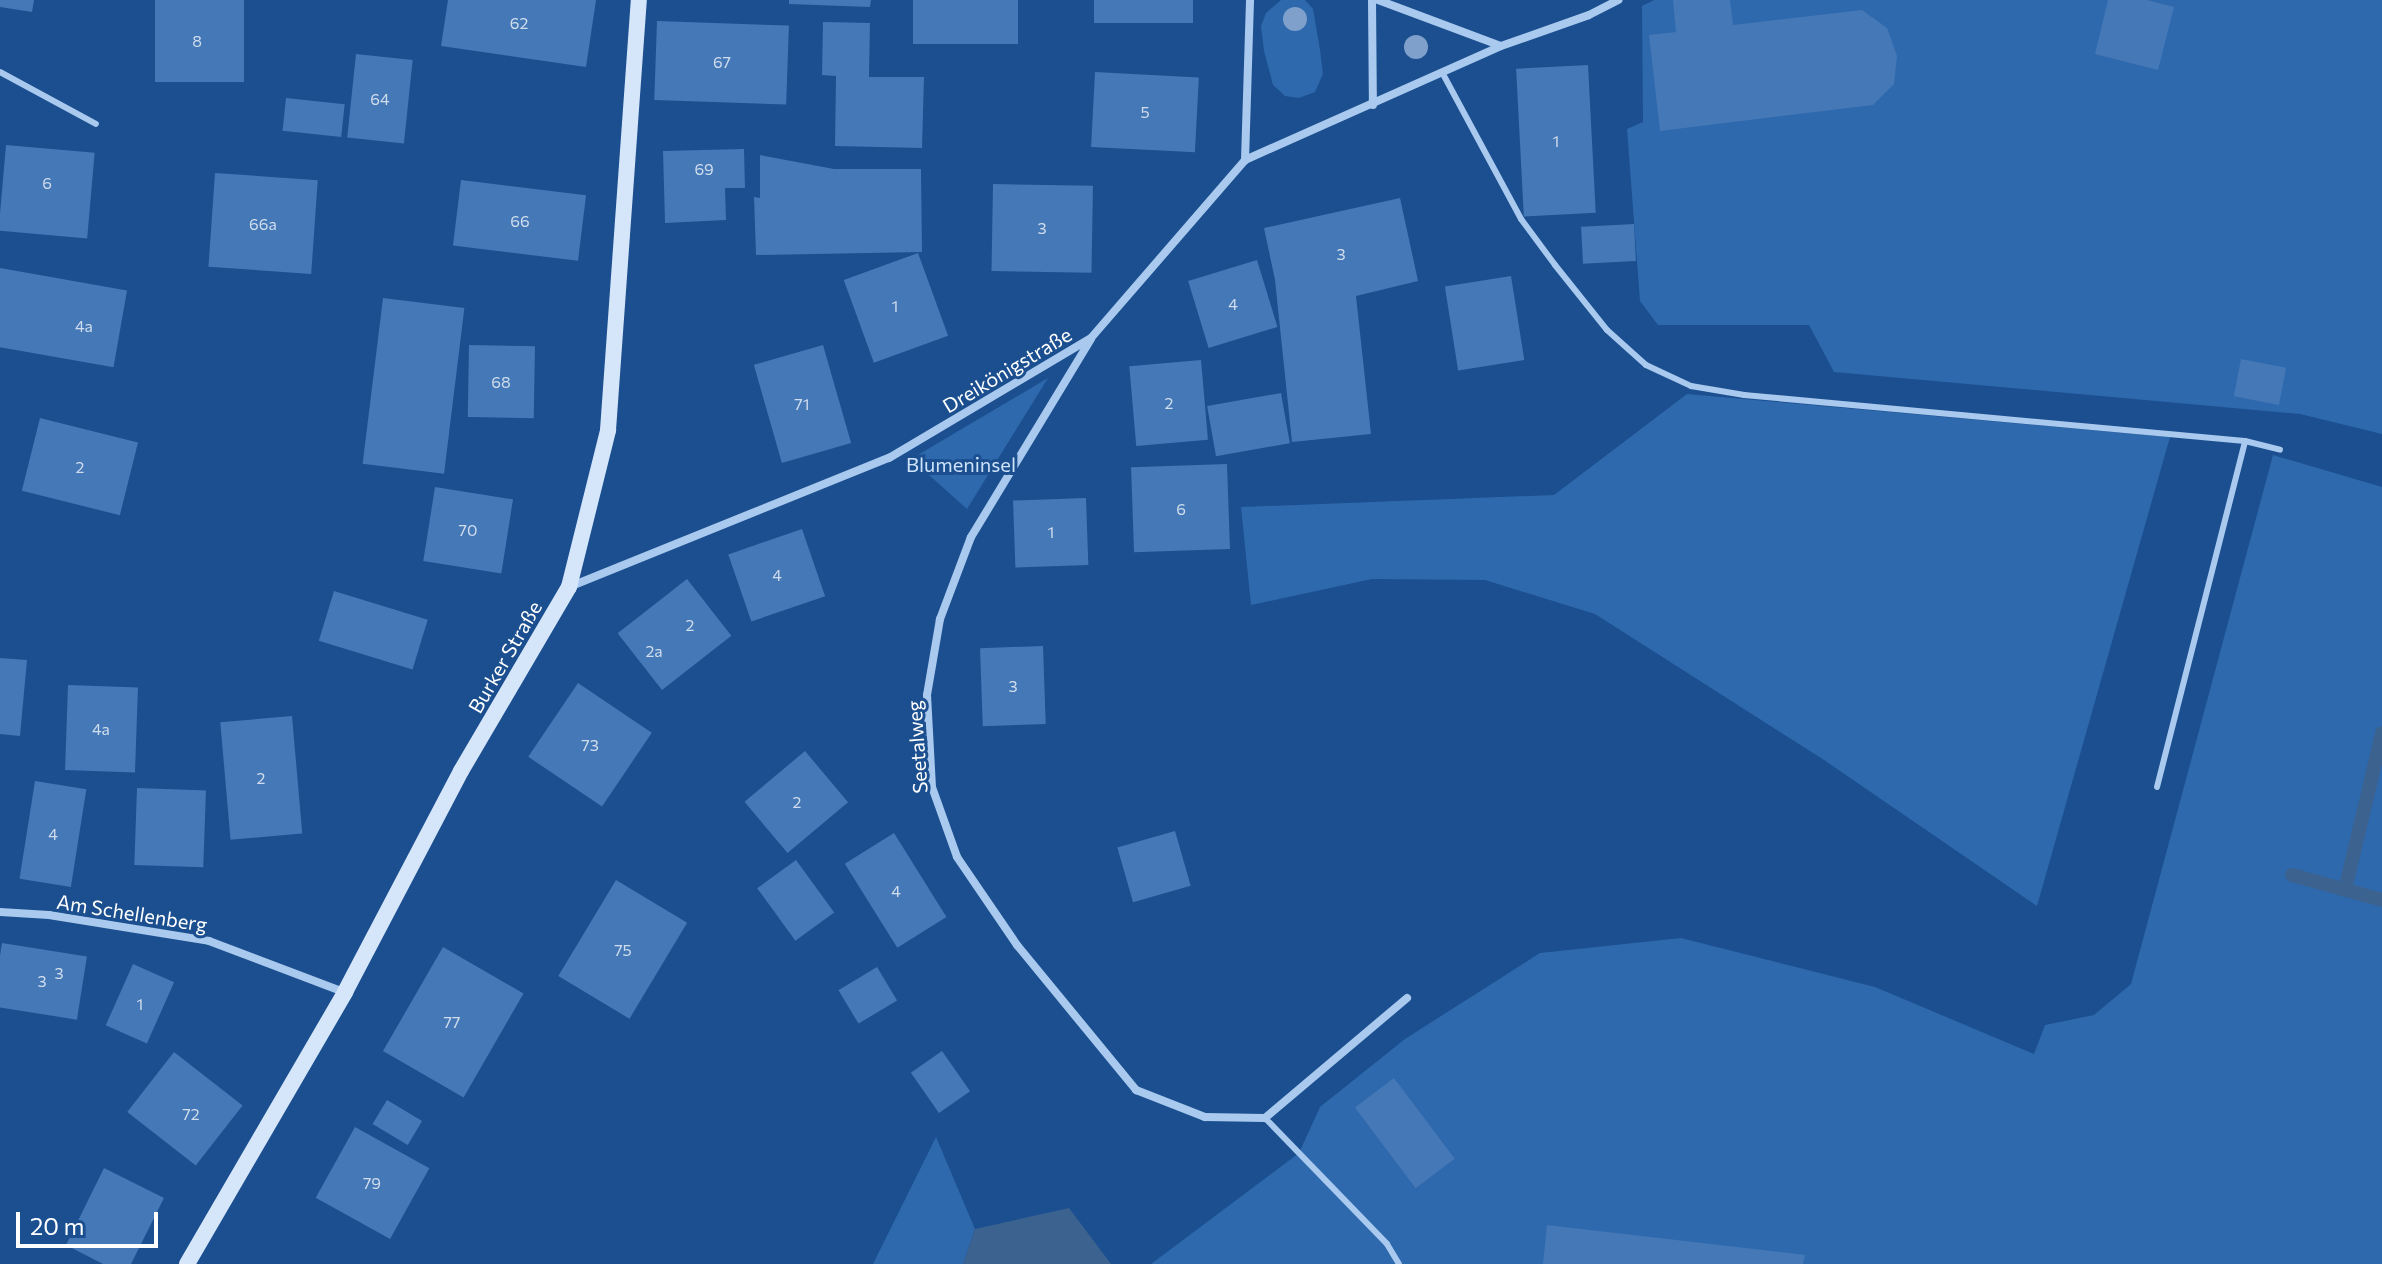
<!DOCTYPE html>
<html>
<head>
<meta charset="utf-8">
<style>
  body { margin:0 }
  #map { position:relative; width:2382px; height:1264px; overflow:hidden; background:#1b4f8f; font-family:Commissioner,sans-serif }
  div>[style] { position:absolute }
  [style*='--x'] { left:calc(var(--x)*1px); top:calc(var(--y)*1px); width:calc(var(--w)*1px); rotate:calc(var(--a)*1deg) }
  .green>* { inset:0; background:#2e69ad }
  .water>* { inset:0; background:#3c6290 }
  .stream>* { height:14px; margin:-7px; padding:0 7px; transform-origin:7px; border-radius:7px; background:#3c6290 }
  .building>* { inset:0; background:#4478b7; transform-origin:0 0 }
  .lane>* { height:6px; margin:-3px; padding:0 3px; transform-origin:3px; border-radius:3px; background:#a9c9ee }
  .street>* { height:8px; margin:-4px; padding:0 4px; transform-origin:4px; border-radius:4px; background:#a9c9ee }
  .secondary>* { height:16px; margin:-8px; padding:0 8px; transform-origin:8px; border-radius:8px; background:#d6e6fa }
  .trees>* { width:24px; height:24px; margin:-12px; border-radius:50%; background:#7ea0ca }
  span { translate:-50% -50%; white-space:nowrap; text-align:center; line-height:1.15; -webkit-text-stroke:6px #1b4f8f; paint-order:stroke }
  .number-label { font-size:16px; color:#d0dded }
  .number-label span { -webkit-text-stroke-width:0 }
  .street-label { font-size:20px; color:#fff }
  .park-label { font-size:20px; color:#cfe3fa }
  .scale { position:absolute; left:16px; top:1212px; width:142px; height:36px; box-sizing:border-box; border:4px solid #fff; border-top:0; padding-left:10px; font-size:24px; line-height:28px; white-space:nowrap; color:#fff; -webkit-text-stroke:6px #1b4f8f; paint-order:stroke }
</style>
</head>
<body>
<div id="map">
  <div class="green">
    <div style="clip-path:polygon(1281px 0,1305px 0,1313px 9px,1320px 50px,1323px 74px,1315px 92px,1299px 98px,1285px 96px,1273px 85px,1264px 51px,1261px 26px,1266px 13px)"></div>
    <div style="clip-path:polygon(1654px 0,2382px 0,2382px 434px,2300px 414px,1834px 372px,1809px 325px,1658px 325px,1640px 301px,1627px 129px,1643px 122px,1642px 6px)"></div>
    <div style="clip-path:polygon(1048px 378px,967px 509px,911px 459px)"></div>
    <div style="clip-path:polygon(1687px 394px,2170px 437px,2037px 906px,1824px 760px,1595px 614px,1485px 580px,1372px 579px,1251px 605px,1241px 507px,1554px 495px)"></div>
    <div style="clip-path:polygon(2273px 455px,2382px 487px,2382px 1264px,1151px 1264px,1299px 1153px,1320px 1107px,1405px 1039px,1540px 953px,1681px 938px,1875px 987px,2034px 1054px,2045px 1025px,2094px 1015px,2131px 984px)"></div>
    <div style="clip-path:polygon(936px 1137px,975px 1229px,963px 1264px,873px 1264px)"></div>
  </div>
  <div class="water">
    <div style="clip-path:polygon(1069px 1208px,1111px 1264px,963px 1264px,975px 1229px)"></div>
  </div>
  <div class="stream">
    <div style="--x:2292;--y:875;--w:93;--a:15.5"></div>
    <div style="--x:2345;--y:890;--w:161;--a:-76.7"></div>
  </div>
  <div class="building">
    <div style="clip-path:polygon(0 0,34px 0,32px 12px,0 7px)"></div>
    <div style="left:155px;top:0;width:89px;height:82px"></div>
    <div style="clip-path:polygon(448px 0,596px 0,586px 67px,441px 46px)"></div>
    <div style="clip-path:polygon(789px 0,871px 0,870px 7px,789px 4px)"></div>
    <div style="left:913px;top:0;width:105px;height:44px"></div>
    <div style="left:1094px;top:0;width:99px;height:23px"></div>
    <div style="clip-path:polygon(1673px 0,1730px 0,1733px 25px,1862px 10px,1887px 28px,1897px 56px,1894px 84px,1873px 105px,1660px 131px,1649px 35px,1676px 32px)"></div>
    <div style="clip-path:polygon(2108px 0,2147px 0,2174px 7px,2158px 70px,2095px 54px)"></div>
    <div style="left:657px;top:21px;width:132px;height:79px;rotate:2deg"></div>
    <div style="clip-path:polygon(823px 22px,870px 23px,869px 77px,924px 77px,922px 148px,835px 146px,836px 76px,822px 75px)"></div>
    <div style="left:356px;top:54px;width:57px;height:84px;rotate:6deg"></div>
    <div style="left:1588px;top:65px;width:148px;height:72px;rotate:87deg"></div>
    <div style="left:1095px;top:72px;width:104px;height:75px;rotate:3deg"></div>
    <div style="left:286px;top:98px;width:59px;height:33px;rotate:6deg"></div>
    <div style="left:6px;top:145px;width:89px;height:86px;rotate:5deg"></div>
    <div style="clip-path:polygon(744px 149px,745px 188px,725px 188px,726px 220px,665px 223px,663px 151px)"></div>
    <div style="clip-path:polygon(760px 155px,834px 169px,921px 169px,922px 252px,756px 255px,754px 197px,760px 198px)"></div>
    <div style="left:215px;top:173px;width:103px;height:94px;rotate:4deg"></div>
    <div style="left:461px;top:180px;width:126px;height:66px;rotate:7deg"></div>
    <div style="left:993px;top:184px;width:100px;height:87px;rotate:1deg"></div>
    <div style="clip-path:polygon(1400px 198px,1418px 281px,1356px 296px,1371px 434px,1292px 442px,1275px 280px,1264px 228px)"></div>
    <div style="left:1634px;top:224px;width:37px;height:53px;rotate:87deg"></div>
    <div style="left:918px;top:253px;width:88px;height:79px;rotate:70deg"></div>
    <div style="left:1257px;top:260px;width:70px;height:72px;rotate:73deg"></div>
    <div style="left:0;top:268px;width:129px;height:78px;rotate:10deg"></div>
    <div style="left:1511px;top:276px;width:85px;height:67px;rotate:81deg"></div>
    <div style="left:383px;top:298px;width:82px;height:167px;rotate:7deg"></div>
    <div style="left:469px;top:345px;width:66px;height:72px;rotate:1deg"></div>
    <div style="left:823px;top:345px;width:102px;height:72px;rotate:74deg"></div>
    <div style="left:2241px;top:359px;width:46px;height:38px;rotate:11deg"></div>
    <div style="left:1201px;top:360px;width:80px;height:72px;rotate:85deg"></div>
    <div style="left:1281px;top:393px;width:51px;height:75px;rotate:80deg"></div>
    <div style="left:40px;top:418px;width:101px;height:75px;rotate:14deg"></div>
    <div style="left:1227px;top:464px;width:85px;height:96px;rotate:88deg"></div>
    <div style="left:435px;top:487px;width:79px;height:75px;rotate:9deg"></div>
    <div style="left:1086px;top:498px;width:67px;height:73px;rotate:88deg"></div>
    <div style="left:802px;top:529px;width:71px;height:78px;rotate:71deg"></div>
    <div style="left:687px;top:579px;width:72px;height:88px;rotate:52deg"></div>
    <div style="left:334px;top:591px;width:98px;height:52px;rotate:17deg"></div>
    <div style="left:1043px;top:646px;width:78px;height:63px;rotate:88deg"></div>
    <div style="clip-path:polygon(0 658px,27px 660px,20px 736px,0 734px)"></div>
    <div style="left:578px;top:683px;width:89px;height:89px;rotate:34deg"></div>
    <div style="left:68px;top:685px;width:70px;height:85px;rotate:2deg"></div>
    <div style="left:292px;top:716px;width:118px;height:72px;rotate:85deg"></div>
    <div style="left:805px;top:751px;width:67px;height:79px;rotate:50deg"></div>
    <div style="left:35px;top:781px;width:52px;height:99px;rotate:9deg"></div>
    <div style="left:137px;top:788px;width:69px;height:77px;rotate:2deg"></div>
    <div style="left:1175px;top:831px;width:57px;height:60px;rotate:74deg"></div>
    <div style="left:894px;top:833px;width:99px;height:58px;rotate:58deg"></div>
    <div style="left:796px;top:860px;width:65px;height:48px;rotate:54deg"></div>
    <div style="left:616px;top:880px;width:83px;height:112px;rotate:31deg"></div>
    <div style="left:2px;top:943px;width:86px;height:64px;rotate:9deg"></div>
    <div style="left:443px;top:947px;width:93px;height:120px;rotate:30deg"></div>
    <div style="left:133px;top:964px;width:45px;height:67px;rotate:24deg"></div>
    <div style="left:877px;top:967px;width:39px;height:45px;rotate:59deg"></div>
    <div style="left:942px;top:1051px;width:49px;height:38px;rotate:55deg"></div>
    <div style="left:174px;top:1052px;width:87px;height:76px;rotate:38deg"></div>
    <div style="left:1394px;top:1078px;width:101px;height:49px;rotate:53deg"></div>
    <div style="left:387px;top:1100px;width:41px;height:28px;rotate:31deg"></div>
    <div style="left:355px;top:1127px;width:85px;height:81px;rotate:29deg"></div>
    <div style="clip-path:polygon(104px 1168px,164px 1198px,131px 1264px,103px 1264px,66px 1245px)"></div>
    <div style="clip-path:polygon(1547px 1225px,1805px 1255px,1803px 1264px,1543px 1264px)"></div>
  </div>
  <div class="lane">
    <div style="--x:0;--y:72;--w:109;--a:28.4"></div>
    <div style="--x:1443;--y:74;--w:165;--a:61.7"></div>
    <div style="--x:1521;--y:219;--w:57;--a:53.5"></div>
    <div style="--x:1555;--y:265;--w:83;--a:51.3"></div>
    <div style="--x:1607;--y:330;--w:52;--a:41.9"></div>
    <div style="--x:1646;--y:365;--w:50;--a:25"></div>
    <div style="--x:1691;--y:386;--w:54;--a:9.6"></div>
    <div style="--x:1744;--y:395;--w:503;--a:5.25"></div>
    <div style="--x:2245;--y:441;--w:36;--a:14"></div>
    <div style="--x:2157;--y:787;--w:357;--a:-75.7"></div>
    <div style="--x:1265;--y:1118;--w:175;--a:45.9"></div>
    <div style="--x:1387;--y:1244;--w:23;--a:59"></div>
  </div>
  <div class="street">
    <div style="--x:1372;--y:0;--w:105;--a:89.5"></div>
    <div style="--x:1378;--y:0;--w:131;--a:20.5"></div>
    <div style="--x:1245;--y:160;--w:160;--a:-88.2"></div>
    <div style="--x:1091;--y:339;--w:232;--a:121.2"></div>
    <div style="--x:971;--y:537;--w:88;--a:110.7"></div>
    <div style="--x:940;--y:619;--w:77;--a:99.7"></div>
    <div style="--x:927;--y:695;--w:92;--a:86.9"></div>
    <div style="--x:932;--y:787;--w:74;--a:70.3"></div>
    <div style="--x:957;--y:857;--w:107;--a:55.7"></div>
    <div style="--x:1017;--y:945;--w:188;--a:50.6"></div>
    <div style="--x:1136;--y:1090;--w:74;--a:21.4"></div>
    <div style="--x:1205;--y:1117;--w:60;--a:1"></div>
    <div style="--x:1265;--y:1118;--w:186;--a:-40.2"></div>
    <div style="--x:569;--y:587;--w:345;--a:-22"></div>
    <div style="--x:889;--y:458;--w:235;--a:-30.7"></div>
    <div style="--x:1091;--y:338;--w:235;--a:-49.1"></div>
    <div style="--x:1245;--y:160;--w:280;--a:-24"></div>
    <div style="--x:1501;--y:46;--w:93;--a:-19.4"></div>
    <div style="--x:1589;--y:15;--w:33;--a:-27"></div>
    <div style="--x:0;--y:912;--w:49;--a:3.5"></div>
    <div style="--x:49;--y:915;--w:162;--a:9.2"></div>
    <div style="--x:209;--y:941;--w:144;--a:20.7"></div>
  </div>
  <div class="secondary">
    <div style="--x:187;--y:1264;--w:315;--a:-59.8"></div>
    <div style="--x:345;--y:992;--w:250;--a:-62.3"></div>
    <div style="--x:461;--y:771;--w:213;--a:-59.6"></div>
    <div style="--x:569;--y:587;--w:162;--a:-76"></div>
    <div style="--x:608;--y:430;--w:431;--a:-85.9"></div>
  </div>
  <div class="trees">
    <div style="left:1295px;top:19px"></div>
    <div style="left:1416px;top:47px"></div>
  </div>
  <div class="number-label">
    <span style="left:519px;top:23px">62</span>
    <span style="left:197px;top:41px">8</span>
    <span style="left:722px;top:62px">67</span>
    <span style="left:380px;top:99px">64</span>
    <span style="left:1145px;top:112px">5</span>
    <span style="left:1556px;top:141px">1</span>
    <span style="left:704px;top:169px">69</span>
    <span style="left:47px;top:183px">6</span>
    <span style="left:520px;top:221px">66</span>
    <span style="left:263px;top:224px">66a</span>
    <span style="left:1042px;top:228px">3</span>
    <span style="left:1341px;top:254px">3</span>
    <span style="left:1233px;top:304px">4</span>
    <span style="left:895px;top:306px">1</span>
    <span style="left:84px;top:326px">4a</span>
    <span style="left:501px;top:382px">68</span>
    <span style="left:1169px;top:403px">2</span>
    <span style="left:802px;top:404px">71</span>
    <span style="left:80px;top:467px">2</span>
    <span style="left:1181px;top:509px">6</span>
    <span style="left:468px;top:530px">70</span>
    <span style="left:1051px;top:532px">1</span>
    <span style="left:777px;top:575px">4</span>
    <span style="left:690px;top:625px">2</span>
    <span style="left:654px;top:651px">2a</span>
    <span style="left:1013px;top:686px">3</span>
    <span style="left:101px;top:729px">4a</span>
    <span style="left:590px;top:745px">73</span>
    <span style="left:261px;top:778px">2</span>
    <span style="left:797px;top:802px">2</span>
    <span style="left:53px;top:834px">4</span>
    <span style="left:896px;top:891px">4</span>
    <span style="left:623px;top:950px">75</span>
    <span style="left:59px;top:973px">3</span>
    <span style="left:42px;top:981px">3</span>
    <span style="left:140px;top:1004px">1</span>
    <span style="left:452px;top:1022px">77</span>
    <span style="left:191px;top:1114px">72</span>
    <span style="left:372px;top:1183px">79</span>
  </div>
  <div class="street-label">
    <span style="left:1007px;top:370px;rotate:-31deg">Dreikönigstraße</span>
    <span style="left:505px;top:657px;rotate:-60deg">Burker Straße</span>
    <span style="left:917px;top:747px;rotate:-94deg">Seetalweg</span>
    <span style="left:132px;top:913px;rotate:9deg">Am Schellenberg</span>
  </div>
  <div class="park-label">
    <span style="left:961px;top:464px">Blumeninsel</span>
  </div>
  <div class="scale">20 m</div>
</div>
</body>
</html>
